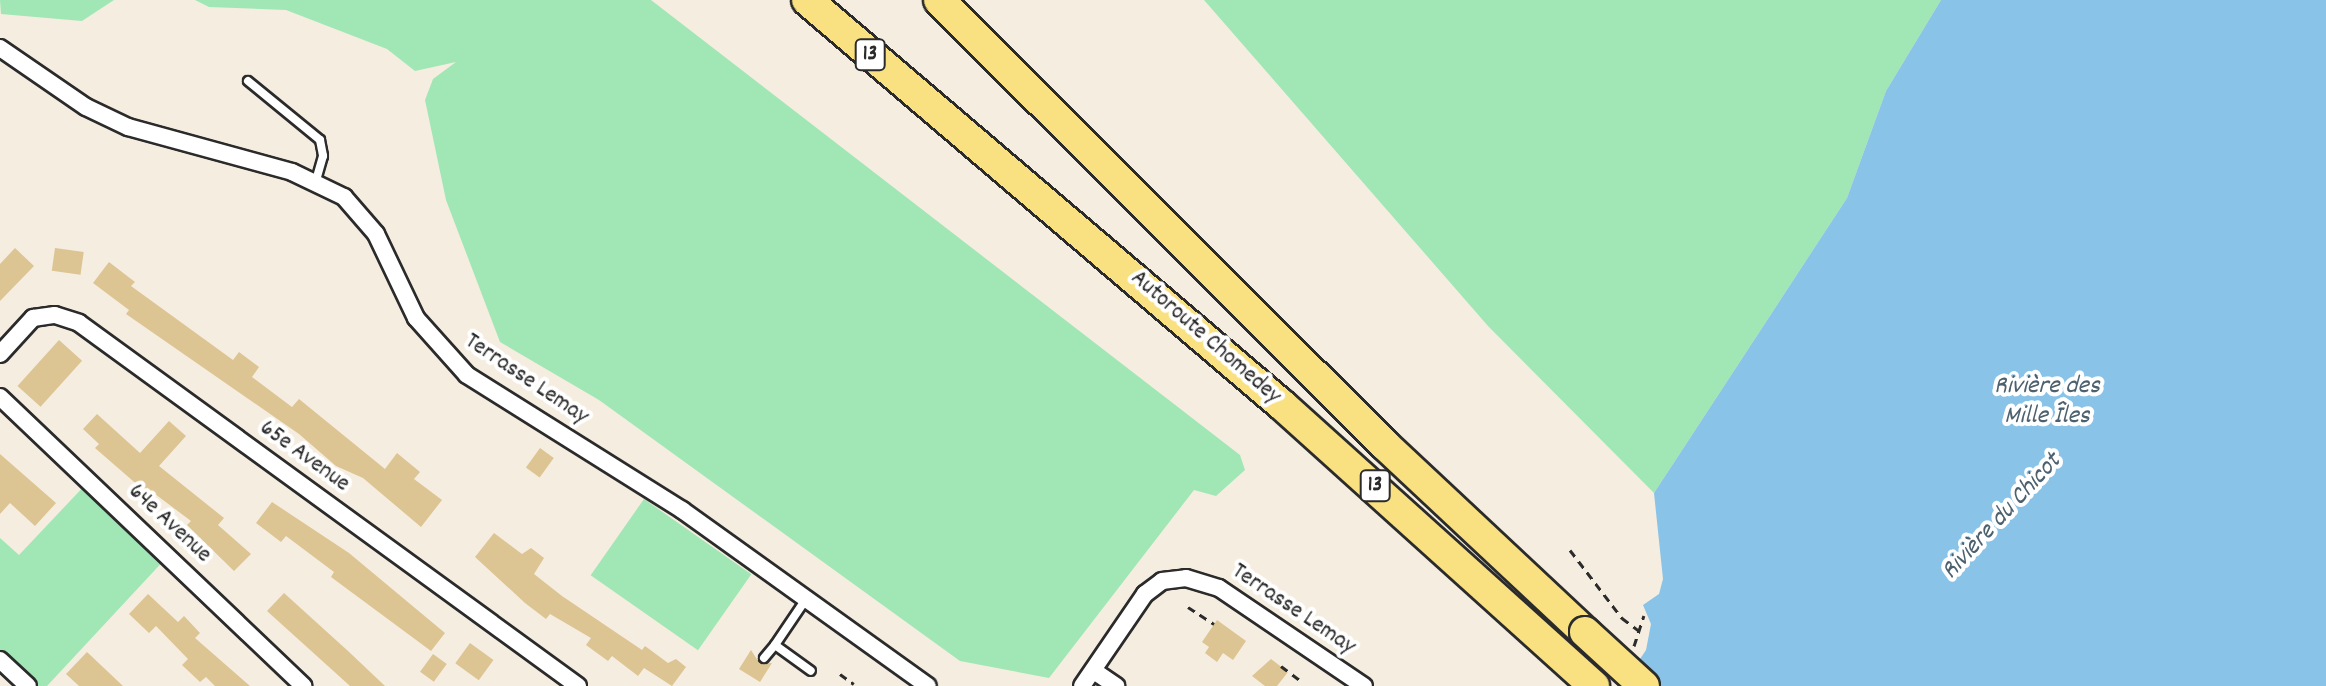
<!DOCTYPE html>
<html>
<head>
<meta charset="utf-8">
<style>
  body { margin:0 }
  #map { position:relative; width:2326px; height:686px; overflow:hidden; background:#f5eddf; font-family:Dekko,sans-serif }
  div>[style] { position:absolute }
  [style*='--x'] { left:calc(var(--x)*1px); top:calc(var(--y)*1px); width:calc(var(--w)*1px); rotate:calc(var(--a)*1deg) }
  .green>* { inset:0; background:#a0e7b5; transform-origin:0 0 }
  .water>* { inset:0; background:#89c3e8 }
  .building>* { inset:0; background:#ddc493; transform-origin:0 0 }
  .path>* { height:3px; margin-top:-1.5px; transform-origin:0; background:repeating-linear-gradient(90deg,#2b2b2b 0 8px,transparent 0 14px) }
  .roads { filter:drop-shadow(2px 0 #2b2b2b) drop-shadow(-2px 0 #2b2b2b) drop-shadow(0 2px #2b2b2b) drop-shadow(0 -2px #2b2b2b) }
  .service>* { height:8px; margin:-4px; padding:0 4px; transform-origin:4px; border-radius:4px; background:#fff }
  .minor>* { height:16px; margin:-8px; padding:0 8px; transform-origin:8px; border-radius:8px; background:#fff }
  .motorway>* { height:30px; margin:-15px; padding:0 15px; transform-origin:15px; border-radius:15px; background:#f9e181 }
  .bridges { filter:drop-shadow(2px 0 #2b2b2b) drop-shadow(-2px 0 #2b2b2b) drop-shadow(0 2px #2b2b2b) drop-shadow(0 -2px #2b2b2b) }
  .motorway-bridge>* { height:30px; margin:-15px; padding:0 15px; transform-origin:15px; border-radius:15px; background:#f9e181 }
  span { translate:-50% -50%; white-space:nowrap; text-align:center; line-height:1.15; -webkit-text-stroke:8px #fff; paint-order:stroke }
  .shield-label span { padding:2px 6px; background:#fff; border:2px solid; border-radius:6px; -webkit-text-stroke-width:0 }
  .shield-label { font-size:22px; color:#2b2b2b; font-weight:700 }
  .street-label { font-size:24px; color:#2b2b2b }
  .water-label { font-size:26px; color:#4c606d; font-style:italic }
</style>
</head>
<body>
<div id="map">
  <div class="green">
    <div style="clip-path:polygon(0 0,114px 0,82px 21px,1px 14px)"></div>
    <div style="clip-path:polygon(195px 0,651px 0,1240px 455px,1245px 470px,1216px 496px,1194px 490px,1049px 678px,960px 661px,599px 400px,500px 342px,446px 200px,425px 100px,433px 79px,456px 62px,415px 71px,387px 49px,286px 10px,209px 7px)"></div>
    <div style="clip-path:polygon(1204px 0,1941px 0,1886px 91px,1847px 198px,1654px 493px,1488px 326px)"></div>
    <div style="clip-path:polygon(88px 482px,168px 556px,47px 686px,28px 686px,0 660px,0 538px,19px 555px)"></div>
    <div style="left:644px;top:499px;width:131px;height:93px;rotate:35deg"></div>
  </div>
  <div class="water">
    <div style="clip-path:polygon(1941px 0,2326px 0,2326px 686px,1622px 686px,1646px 650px,1651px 624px,1643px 605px,1659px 594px,1663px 579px,1654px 493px,1847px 198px,1886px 91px)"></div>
  </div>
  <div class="building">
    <div style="clip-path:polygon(15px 248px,34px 266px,0 301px,0 264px)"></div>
    <div style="left:55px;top:248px;width:29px;height:23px;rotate:8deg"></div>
    <div style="clip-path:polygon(109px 262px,135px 282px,131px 286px,233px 360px,239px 352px,259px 367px,252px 377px,292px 407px,299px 399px,385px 469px,397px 453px,420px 472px,414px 479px,442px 500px,421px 527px,363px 478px,336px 466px,299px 434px,126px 314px,129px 310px,93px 283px)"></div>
    <div style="left:59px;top:340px;width:31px;height:62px;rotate:42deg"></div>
    <div style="clip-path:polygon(97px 414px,140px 453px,169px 421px,186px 436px,159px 466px,224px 518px,218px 525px,251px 554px,234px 571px,187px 525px,191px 521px,151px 491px,148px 494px,95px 448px,99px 444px,83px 429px)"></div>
    <div style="left:540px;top:448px;width:17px;height:24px;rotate:36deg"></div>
    <div style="clip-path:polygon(0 454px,56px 503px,35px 526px,10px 503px,0 514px)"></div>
    <div style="clip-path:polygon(272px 502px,349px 553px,445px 633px,431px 651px,331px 577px,334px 572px,286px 536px,281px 542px,256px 523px)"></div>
    <div style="clip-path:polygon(494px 533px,522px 554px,531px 548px,544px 558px,534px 574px,562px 596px,642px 650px,645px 646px,668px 663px,676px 659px,686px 667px,672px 686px,644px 668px,638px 676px,612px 656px,608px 661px,586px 645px,591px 638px,550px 614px,546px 619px,525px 603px,475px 557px)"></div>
    <div style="clip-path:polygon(284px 593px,348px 651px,385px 686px,350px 686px,267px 611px)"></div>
    <div style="clip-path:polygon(148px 594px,178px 622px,184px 616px,200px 633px,195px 638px,250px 686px,215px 686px,206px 677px,200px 682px,182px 665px,188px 659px,156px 626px,149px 633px,129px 614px)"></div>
    <div style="clip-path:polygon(1217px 620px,1246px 641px,1233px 660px,1223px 653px,1217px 662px,1205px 653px,1209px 647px,1202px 642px)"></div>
    <div style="left:470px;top:643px;width:29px;height:25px;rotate:36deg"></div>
    <div style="clip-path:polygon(751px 650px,760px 664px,772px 663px,760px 682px,739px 669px)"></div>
    <div style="clip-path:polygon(87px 652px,123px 686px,79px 686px,66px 674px)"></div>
    <div style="left:433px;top:654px;width:17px;height:22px;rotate:36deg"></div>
    <div style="clip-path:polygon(1271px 659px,1288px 672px,1277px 686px,1265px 686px,1252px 676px)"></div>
  </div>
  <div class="path">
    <div style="--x:1570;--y:550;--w:86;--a:52.6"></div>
    <div style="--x:1622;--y:618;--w:21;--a:37"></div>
    <div style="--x:1188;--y:607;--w:31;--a:33"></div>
    <div style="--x:1634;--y:646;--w:32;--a:-72"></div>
    <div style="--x:1281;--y:666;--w:25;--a:37"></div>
    <div style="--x:840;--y:674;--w:17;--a:36"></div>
  </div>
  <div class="roads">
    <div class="service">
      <div style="--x:248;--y:81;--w:93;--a:39.3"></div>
      <div style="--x:320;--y:140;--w:16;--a:79"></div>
      <div style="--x:323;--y:156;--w:26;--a:106"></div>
      <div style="--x:806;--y:599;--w:55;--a:124"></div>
      <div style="--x:775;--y:645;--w:44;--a:35.8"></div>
      <div style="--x:764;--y:658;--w:17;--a:-50"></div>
    </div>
    <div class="minor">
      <div style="--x:0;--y:48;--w:104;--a:34.5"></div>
      <div style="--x:86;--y:107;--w:47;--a:25.5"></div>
      <div style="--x:128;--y:127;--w:170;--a:15.3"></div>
      <div style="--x:292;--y:172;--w:58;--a:25.7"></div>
      <div style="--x:344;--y:197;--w:49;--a:49.1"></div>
      <div style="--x:376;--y:234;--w:93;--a:64.5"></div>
      <div style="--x:416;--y:318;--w:76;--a:48.2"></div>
      <div style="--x:467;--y:375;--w:254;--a:32.1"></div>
      <div style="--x:682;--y:510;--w:302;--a:35.6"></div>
      <div style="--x:0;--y:354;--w:49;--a:-47.5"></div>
      <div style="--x:33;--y:318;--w:22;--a:-8"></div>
      <div style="--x:55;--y:315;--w:25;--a:18"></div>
      <div style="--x:79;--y:323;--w:617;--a:36.03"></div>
      <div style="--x:0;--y:397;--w:419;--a:43.6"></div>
      <div style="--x:0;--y:660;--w:38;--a:43"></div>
      <div style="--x:1094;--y:671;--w:27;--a:34"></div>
      <div style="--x:1082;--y:686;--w:112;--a:-55.6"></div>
      <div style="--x:1145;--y:594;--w:21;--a:-37"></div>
      <div style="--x:1162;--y:581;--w:24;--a:-7"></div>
      <div style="--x:1186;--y:578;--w:34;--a:17"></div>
      <div style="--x:1219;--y:588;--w:175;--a:34.1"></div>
    </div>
    <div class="motorway">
      <div style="--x:807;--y:0;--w:624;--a:40.45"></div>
      <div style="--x:1282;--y:405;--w:420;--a:42"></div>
      <div style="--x:939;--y:0;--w:630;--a:44.94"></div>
      <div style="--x:1385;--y:445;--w:274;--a:43.1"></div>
    </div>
  </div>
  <div class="bridges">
    <div class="motorway-bridge">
      <div style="--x:1585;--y:632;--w:80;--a:42.5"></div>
    </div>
  </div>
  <div class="shield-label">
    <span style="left:870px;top:55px">13</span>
    <span style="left:1375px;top:486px">13</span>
  </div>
  <div class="street-label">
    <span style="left:1205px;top:338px;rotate:41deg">Autoroute Chomedey</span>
    <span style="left:526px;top:380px;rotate:34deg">Terrasse Lemay</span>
    <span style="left:304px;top:457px;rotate:36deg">65e Avenue</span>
    <span style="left:169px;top:524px;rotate:43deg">64e Avenue</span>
    <span style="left:1293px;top:610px;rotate:34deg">Terrasse Lemay</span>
  </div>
  <div class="water-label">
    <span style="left:2047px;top:402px">Rivière des<br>Mille Îles</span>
    <span style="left:2002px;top:517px;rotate:-47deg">Rivière du Chicot</span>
  </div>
</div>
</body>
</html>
